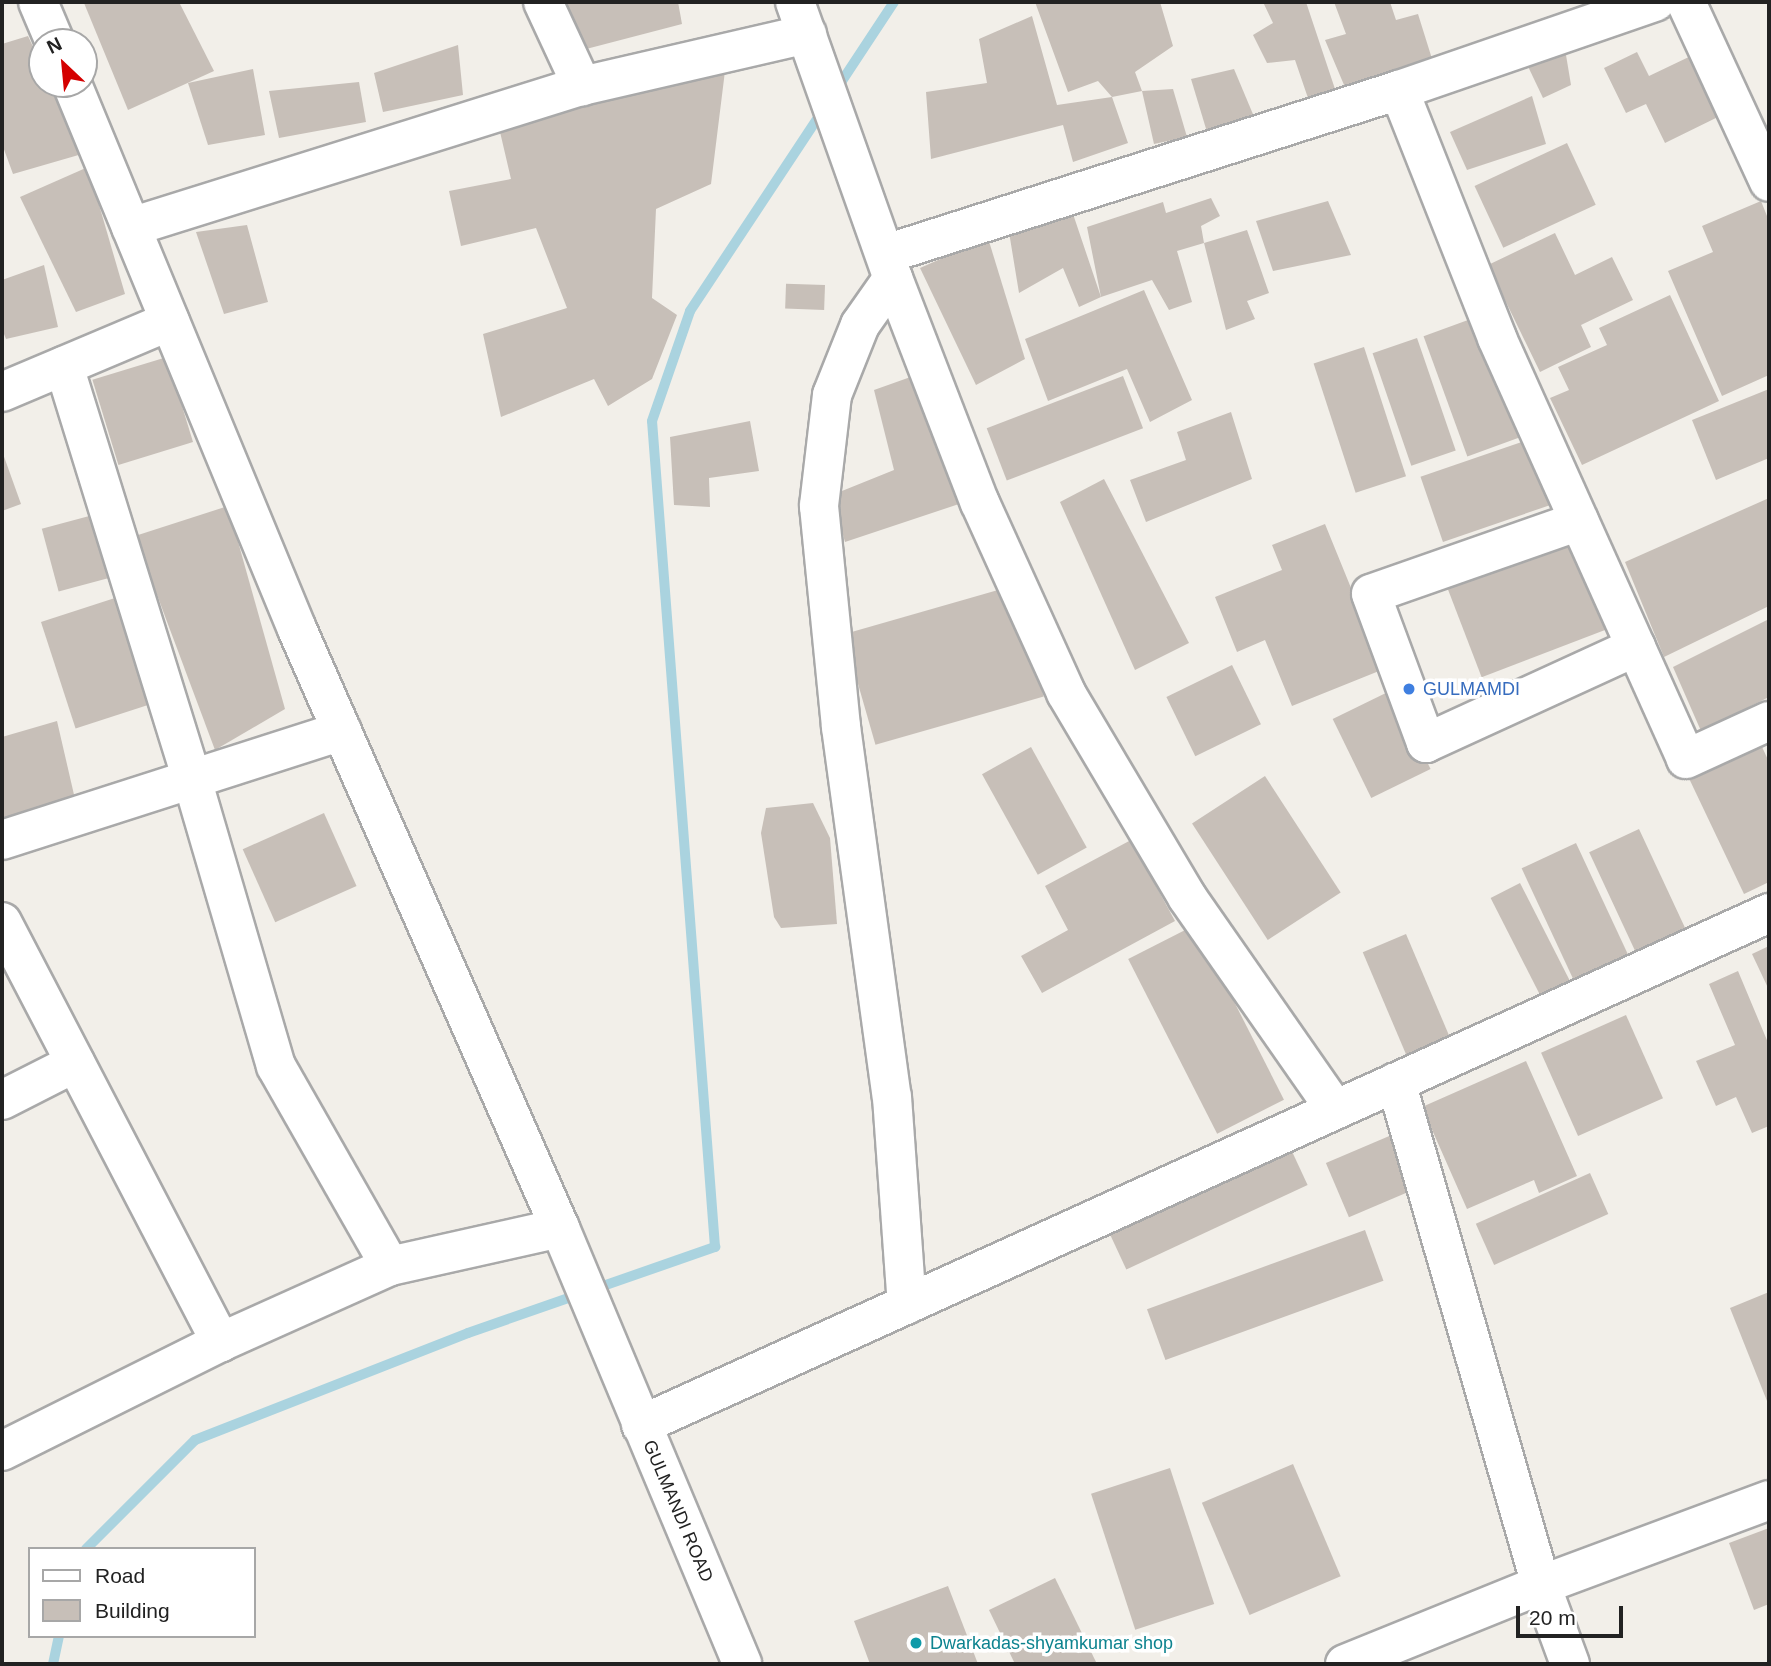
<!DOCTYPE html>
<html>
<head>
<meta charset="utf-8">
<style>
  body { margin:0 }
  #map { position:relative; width:1771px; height:1666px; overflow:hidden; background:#f2efe9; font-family:Arial,sans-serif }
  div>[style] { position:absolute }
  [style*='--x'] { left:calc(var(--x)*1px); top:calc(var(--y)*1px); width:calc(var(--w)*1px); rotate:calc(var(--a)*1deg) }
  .stream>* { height:10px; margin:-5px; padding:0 5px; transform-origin:5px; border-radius:5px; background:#aad3df }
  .building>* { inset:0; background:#c7bfb8; transform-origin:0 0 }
  .roads { filter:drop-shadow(2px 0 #a9a9a9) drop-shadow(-2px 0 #a9a9a9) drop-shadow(0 2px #a9a9a9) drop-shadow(0 -2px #a9a9a9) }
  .minor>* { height:38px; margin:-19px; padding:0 19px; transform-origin:19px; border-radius:19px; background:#fff }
  .dots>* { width:19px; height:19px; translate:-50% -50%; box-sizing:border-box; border:4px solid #fff; border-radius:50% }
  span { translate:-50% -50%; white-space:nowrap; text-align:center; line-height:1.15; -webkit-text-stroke:7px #fff; paint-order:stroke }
  .shop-label { font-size:18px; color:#366cbe }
  .left { translate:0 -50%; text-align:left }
  .street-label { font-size:18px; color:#222 }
  .culture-label { font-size:18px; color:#0d838f }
  .frame { position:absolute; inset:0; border:4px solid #222; pointer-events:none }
  .legend { position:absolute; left:28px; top:1547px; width:228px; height:91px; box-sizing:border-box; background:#fff; border:2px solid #a7a7a7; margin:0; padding:9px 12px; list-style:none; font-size:21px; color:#222 }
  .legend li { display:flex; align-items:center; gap:14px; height:35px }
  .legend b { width:35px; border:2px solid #a7a7a7 }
  .north { position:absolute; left:28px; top:28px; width:70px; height:70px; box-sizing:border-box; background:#fff; border:2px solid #a7a7a7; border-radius:50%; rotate:334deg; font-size:19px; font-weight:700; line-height:28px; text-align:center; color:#222 }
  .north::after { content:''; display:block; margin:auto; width:24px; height:32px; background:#d40000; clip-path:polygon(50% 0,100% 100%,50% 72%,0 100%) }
  .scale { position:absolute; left:1516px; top:1606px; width:107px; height:32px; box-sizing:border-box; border:4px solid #222; border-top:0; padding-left:9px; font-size:21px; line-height:24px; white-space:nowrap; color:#222; -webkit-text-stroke:5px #fff; paint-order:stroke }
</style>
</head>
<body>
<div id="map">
  <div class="stream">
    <div style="--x:836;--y:90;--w:105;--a:-56.6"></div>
    <div style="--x:86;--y:1549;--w:154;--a:-45"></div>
    <div style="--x:195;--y:1440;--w:293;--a:-21.4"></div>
    <div style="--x:468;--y:1333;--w:262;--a:-19.2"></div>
    <div style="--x:715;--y:1247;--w:828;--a:-94.36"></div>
    <div style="--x:652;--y:421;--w:116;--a:-70.9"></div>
    <div style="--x:690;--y:311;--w:241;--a:-56.5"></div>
    <div style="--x:53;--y:1664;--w:29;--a:-78"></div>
  </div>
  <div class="building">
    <div style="clip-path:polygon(86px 2px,179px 2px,214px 71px,128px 110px,84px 3px)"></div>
    <div style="clip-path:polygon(554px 2px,678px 2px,682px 24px,567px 54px)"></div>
    <div style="clip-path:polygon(1035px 2px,1160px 2px,1173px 46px,1135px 72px,1142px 91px,1112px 97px,1128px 143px,1073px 162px,1063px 125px,931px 159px,926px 92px,987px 83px,979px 39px,1032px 16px,1057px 105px,1112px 97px,1098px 81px,1068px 92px)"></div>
    <div style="clip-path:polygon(1263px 2px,1306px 2px,1337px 95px,1309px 101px,1295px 60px,1267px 63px,1253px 35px,1273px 23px)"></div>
    <div style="clip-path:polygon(1334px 2px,1390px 2px,1396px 20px,1418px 14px,1433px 62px,1347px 92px,1325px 40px,1346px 34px)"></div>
    <div style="clip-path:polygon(28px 36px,42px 66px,42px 84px,50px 84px,82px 154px,13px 174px,2px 144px,2px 44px)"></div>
    <div style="clip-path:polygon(1564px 43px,1571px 85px,1543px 98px,1523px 56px)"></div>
    <div style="clip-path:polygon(458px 45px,463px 95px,383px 112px,374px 73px)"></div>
    <div style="clip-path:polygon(1637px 52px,1649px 76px,1693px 55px,1722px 115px,1665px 143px,1646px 104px,1626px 113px,1604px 68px)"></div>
    <div style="clip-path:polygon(253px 69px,265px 135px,208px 145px,188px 83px)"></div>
    <div style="clip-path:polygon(1234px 69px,1255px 119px,1207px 132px,1191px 79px)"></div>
    <div style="clip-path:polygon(725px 71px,711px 184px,656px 209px,652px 298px,677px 315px,652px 379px,608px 406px,594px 379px,501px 417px,483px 334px,567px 308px,536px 228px,461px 246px,449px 191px,511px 179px,497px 119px)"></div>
    <div style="clip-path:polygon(359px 82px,366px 122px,279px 138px,269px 91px)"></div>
    <div style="clip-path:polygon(1173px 89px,1187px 137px,1154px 144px,1142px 91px)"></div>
    <div style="clip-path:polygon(1532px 96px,1546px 144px,1467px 170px,1450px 132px)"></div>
    <div style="left:1567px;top:143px;width:68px;height:102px;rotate:65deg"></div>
    <div style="clip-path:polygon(88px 167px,125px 294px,76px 312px,20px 197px)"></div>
    <div style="clip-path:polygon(1211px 198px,1220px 216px,1201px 226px,1204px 243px,1247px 230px,1269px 293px,1247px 301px,1255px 319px,1226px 330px,1204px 243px,1177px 251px,1192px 302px,1169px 310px,1152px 280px,1101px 297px,1087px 227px,1163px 202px,1166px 213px)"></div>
    <div style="clip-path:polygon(1328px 201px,1351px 255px,1273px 271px,1256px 221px)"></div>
    <div style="clip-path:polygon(1761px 201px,1769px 221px,1769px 375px,1722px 396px,1668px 271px,1713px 252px,1702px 226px)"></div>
    <div style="clip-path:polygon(1071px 208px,1101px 297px,1079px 307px,1063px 268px,1019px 293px,1009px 232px)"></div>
    <div style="clip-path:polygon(247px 225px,268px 302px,224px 314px,196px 232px)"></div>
    <div style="clip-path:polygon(1555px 233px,1575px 275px,1612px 257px,1633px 300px,1581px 325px,1591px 347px,1540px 372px,1488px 265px)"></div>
    <div style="clip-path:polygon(988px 238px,1025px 359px,976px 385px,920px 268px)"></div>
    <div style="clip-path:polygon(44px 265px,58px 327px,6px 339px,2px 329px,2px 280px)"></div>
    <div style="left:825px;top:285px;width:25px;height:39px;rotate:92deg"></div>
    <div style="clip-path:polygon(1144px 290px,1192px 400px,1150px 422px,1127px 369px,1048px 401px,1025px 339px)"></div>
    <div style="clip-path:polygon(1670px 295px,1719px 401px,1582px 465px,1550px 398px,1569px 390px,1558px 367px,1607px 345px,1599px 328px)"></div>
    <div style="left:1479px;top:316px;width:128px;height:59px;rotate:70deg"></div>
    <div style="left:1417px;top:338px;width:119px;height:47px;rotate:71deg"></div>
    <div style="left:1364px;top:347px;width:136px;height:53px;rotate:72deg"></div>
    <div style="left:167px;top:357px;width:89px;height:78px;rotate:73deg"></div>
    <div style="clip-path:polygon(919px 374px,959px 504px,845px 542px,832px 495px,894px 470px,874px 390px)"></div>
    <div style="left:1123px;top:376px;width:56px;height:146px;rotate:69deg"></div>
    <div style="clip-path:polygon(1769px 389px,1769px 458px,1716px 480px,1692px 420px)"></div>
    <div style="clip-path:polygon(1231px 412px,1252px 479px,1146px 522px,1130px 480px,1186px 460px,1177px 432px)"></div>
    <div style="clip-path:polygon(750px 421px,759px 471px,709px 478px,710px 507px,674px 505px,670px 437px)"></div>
    <div style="left:1533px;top:438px;width:69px;height:119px;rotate:71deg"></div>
    <div style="clip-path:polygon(2px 451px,21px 504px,2px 511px)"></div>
    <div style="clip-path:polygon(1104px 479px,1189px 643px,1135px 670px,1060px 502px)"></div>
    <div style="clip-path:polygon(1769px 498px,1769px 606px,1664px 657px,1625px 562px)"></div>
    <div style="clip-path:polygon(228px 506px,285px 709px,215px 750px,135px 536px)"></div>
    <div style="left:93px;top:515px;width:65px;height:53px;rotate:75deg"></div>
    <div style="clip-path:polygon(1325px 524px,1384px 669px,1292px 706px,1265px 640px,1237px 652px,1215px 597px,1282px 570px,1272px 545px)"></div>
    <div style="left:1573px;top:533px;width:102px;height:137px;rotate:69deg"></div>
    <div style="left:1012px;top:586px;width:115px;height:175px;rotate:74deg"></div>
    <div style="left:118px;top:597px;width:112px;height:81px;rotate:72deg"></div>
    <div style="clip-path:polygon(1769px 619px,1769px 697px,1701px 731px,1673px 667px)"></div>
    <div style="left:1232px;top:665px;width:66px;height:73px;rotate:64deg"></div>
    <div style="left:1392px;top:690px;width:88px;height:66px;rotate:64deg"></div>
    <div style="clip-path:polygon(57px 721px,75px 799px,2px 819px,2px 737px)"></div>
    <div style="clip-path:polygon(1757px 736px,1769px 762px,1769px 882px,1744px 894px,1685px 770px)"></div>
    <div style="left:1031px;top:747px;width:115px;height:56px;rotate:61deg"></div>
    <div style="left:1265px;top:776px;width:139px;height:87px;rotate:57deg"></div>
    <div style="clip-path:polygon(813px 803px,830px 838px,837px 924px,781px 928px,774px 917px,761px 833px,766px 808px)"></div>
    <div style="left:324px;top:813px;width:80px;height:89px;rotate:66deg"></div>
    <div style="left:1639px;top:829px;width:113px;height:55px;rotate:65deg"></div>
    <div style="clip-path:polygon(1131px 840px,1175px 921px,1042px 993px,1021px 956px,1068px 930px,1045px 886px)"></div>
    <div style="left:1576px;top:843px;width:125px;height:60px;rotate:65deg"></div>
    <div style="left:1520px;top:883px;width:114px;height:33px;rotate:63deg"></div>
    <div style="left:1195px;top:925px;width:196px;height:75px;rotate:63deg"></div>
    <div style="left:1406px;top:934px;width:117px;height:47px;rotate:67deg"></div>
    <div style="clip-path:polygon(1769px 946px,1769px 990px,1752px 954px)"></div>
    <div style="clip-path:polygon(1738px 971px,1769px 1045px,1769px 1126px,1752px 1133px,1736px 1097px,1716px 1106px,1696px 1061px,1735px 1045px,1709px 984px)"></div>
    <div style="left:1626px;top:1015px;width:91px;height:93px;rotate:66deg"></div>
    <div style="clip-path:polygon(1526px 1061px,1577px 1176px,1539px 1193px,1534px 1180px,1467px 1209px,1422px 1107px)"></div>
    <div style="left:1394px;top:1134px;width:59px;height:74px;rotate:67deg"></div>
    <div style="left:1289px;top:1145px;width:44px;height:200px;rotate:65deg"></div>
    <div style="left:1590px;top:1173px;width:45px;height:125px;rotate:66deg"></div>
    <div style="left:1365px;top:1230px;width:54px;height:232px;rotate:70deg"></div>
    <div style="clip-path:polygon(1769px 1292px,1769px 1400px,1767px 1401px,1730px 1308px)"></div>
    <div style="left:1293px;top:1464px;width:122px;height:99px;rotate:67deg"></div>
    <div style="left:1170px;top:1468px;width:143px;height:83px;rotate:72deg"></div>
    <div style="clip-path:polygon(1769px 1528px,1769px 1604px,1754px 1610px,1729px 1543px)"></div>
    <div style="clip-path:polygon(1055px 1578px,1097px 1664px,1015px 1664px,989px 1610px)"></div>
    <div style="clip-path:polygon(948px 1586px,978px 1664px,870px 1664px,854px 1621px)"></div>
  </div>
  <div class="roads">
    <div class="minor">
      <div style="--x:38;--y:2;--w:43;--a:67"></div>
      <div style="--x:543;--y:2;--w:93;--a:65.1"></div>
      <div style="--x:795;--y:2;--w:293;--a:70.5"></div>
      <div style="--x:893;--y:278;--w:241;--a:68.9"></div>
      <div style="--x:980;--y:503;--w:209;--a:65.6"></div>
      <div style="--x:1066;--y:693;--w:237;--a:59.3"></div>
      <div style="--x:1187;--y:897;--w:259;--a:55.1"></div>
      <div style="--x:1686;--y:2;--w:198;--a:65.2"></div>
      <div style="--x:72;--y:84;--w:590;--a:67.57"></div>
      <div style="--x:297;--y:629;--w:654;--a:66.3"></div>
      <div style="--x:560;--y:1228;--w:472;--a:67.3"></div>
      <div style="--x:1399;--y:90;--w:267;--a:68.4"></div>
      <div style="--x:1497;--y:338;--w:461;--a:65.8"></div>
      <div style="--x:1686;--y:759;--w:91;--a:-24.6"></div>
      <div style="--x:131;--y:227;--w:473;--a:-17.4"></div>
      <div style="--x:582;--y:86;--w:231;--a:-13"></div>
      <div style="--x:886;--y:254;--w:539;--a:-17.73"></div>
      <div style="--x:1399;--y:90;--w:271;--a:-19"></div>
      <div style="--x:893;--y:278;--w:57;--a:125.1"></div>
      <div style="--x:860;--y:325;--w:75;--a:111.8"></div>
      <div style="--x:832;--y:395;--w:112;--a:96.7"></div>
      <div style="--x:819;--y:506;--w:222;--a:84.3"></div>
      <div style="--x:841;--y:727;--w:373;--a:82.2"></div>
      <div style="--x:892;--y:1097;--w:208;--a:85.9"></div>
      <div style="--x:64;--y:366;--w:432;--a:72.8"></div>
      <div style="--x:192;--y:779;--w:299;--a:73.7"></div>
      <div style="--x:276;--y:1066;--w:230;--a:60.3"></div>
      <div style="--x:2;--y:392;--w:182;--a:-22.9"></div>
      <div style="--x:1579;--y:521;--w:220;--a:160.7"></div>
      <div style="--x:1371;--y:594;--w:159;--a:69.7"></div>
      <div style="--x:1426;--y:743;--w:231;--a:-24.6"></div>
      <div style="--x:2;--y:840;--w:357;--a:-17.8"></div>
      <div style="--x:2;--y:922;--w:474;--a:62.5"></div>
      <div style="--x:1396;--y:1082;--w:523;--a:73.92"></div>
      <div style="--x:1541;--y:1585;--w:84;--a:69.8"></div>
      <div style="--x:2;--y:1100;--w:82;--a:-26.9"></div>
      <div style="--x:641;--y:1425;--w:1239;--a:-24.41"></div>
      <div style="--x:2;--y:1451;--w:245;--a:-26.5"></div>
      <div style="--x:221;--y:1342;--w:185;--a:-24.2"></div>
      <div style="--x:390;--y:1266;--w:174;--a:-12.6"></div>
      <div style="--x:1345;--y:1664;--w:211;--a:-22"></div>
      <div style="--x:1541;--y:1585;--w:243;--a:-20.4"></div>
    </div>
  </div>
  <div class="dots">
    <div style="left:1409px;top:689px;background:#3f7fe0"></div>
    <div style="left:916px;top:1643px;background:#0f9aa8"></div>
  </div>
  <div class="shop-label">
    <span class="left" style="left:1423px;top:689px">GULMAMDI</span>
  </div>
  <div class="street-label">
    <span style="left:678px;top:1511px;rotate:67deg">GULMANDI ROAD</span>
  </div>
  <div class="culture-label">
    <span class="left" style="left:930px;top:1643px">Dwarkadas-shyamkumar shop</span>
  </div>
  <div class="frame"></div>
  <ul class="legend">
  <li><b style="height:9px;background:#fff"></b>Road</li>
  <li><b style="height:19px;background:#c7bfb8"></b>Building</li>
  </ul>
  <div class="north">N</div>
  <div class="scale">20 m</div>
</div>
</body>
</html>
